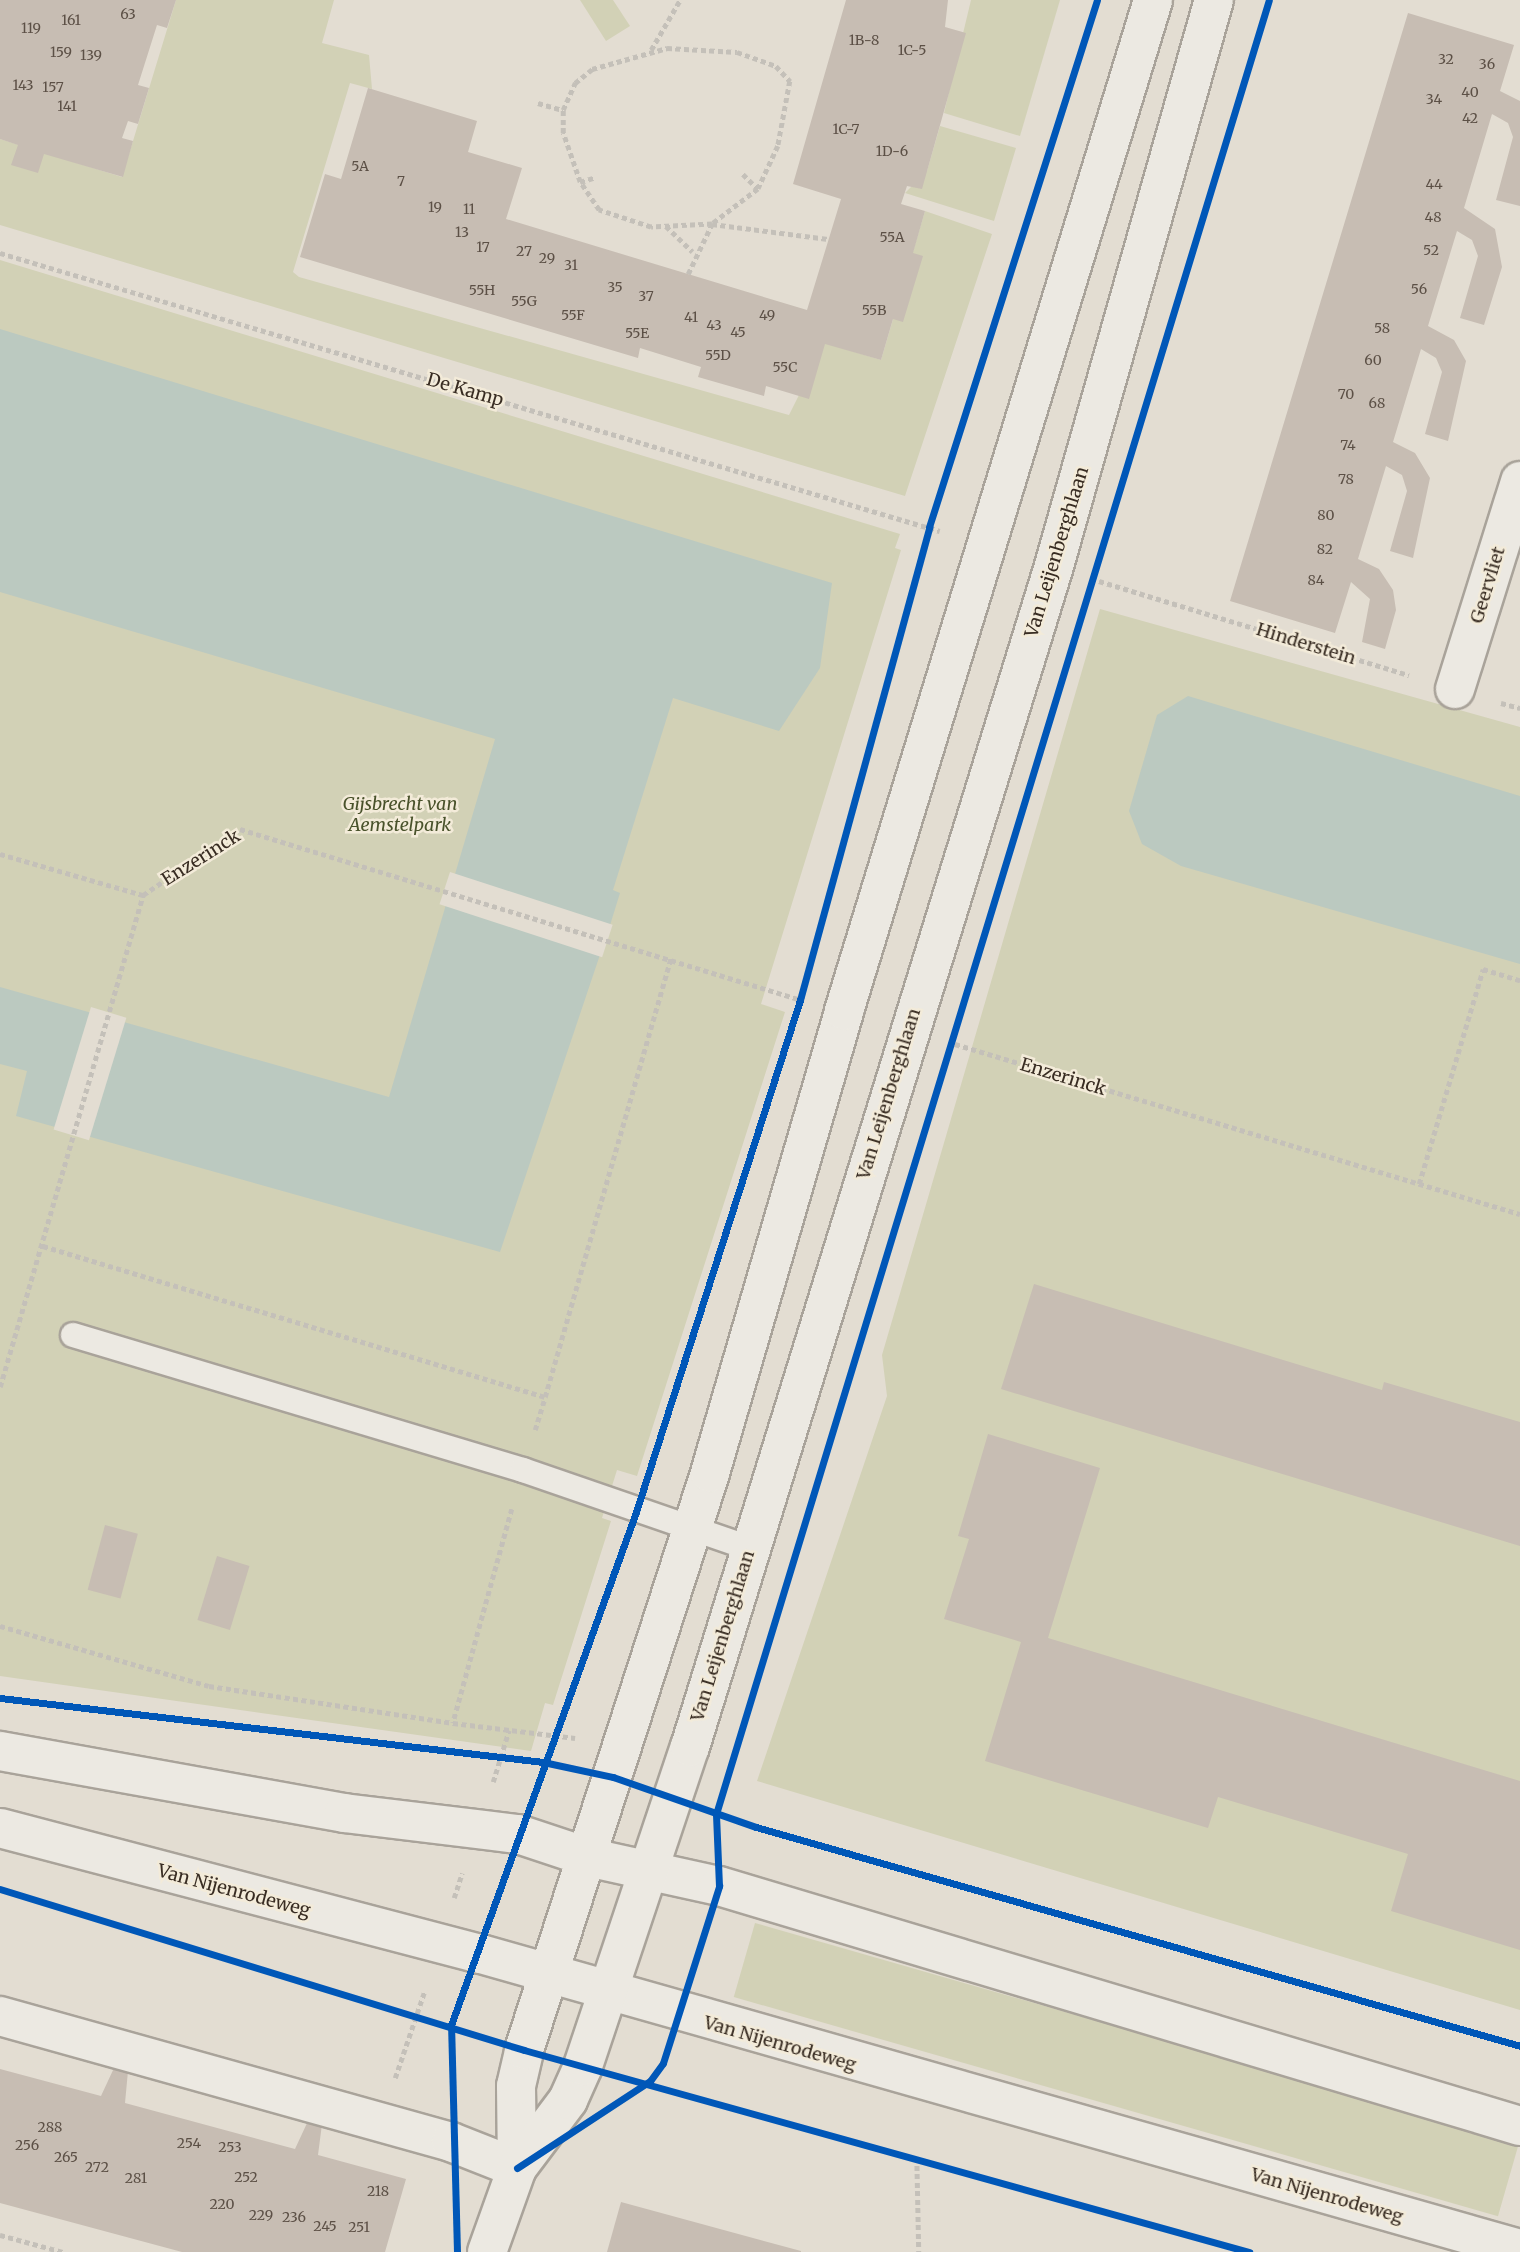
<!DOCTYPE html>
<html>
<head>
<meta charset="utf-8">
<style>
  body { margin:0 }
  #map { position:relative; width:1520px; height:2252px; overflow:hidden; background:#e3ddd2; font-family:Merriweather,serif }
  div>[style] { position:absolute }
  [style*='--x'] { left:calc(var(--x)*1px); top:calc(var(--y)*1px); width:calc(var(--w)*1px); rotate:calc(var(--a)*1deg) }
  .green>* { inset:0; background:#d2d1b6; transform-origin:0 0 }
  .water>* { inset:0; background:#bbc9c0 }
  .pier>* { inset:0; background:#e3ddd2; transform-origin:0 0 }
  .building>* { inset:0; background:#c7bdb3; transform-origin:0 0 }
  .path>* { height:4.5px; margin-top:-2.25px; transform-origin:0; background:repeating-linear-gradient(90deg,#c4c0b9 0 5px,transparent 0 8.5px) }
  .roads { filter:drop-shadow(2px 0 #a9a39a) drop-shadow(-2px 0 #a9a39a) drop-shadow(0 2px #a9a39a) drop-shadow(0 -2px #a9a39a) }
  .lane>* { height:24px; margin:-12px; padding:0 12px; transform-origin:12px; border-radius:12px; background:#ece9e2 }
  .street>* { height:38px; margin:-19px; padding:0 19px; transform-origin:19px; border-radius:19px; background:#ece9e2 }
  .secondary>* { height:38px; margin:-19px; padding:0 19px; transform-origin:19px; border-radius:19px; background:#ece9e2 }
  .cycleway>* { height:7px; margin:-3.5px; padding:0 3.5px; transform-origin:3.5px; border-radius:3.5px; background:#0057b8 }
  span { translate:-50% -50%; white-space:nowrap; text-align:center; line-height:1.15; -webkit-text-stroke:5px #f3ebd9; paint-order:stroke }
  .number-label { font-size:14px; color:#5c5046 }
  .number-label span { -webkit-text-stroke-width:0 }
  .street-label { font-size:18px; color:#382c22 }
  .park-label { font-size:18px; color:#49522b; font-style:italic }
</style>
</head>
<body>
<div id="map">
  <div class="green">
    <div style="clip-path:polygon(176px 0,334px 0,322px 43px,369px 55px,372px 89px,350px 83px,293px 272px,299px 277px,789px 415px,825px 343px,881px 360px,925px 211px,992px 234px,905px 496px,0 225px,0 139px,122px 177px)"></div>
    <div style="clip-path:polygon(580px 0,613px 0,630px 26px,606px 41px)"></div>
    <div style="clip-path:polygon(971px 0,1060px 0,1020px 136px,944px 113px)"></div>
    <div style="clip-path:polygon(940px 126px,1016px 148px,994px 221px,905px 193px,927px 171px)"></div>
    <div style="clip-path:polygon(0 260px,900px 534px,895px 548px,901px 550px,761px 1004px,785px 1012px,637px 1476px,617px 1470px,602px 1518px,611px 1521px,553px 1705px,545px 1703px,531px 1751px,0 1676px)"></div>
    <div style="clip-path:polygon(1100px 609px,1520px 727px,1520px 2010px,757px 1781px,887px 1396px,882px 1355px)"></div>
    <div style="left:755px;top:1923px;width:795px;height:77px;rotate:16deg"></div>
  </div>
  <div class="water">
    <div style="clip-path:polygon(0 329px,832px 583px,820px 668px,779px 731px,673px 698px,613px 890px,620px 893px,611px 922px,500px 1252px,16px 1116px,27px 1071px,0 1064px,0 987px,389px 1097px,495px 739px,0 592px)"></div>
    <div style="clip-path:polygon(1188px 696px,1520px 796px,1520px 964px,1181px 866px,1142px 844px,1129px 811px,1157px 715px)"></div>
  </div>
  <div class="pier">
    <div style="left:450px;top:872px;width:171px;height:34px;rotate:18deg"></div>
    <div style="left:91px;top:1007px;width:37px;height:128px;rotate:17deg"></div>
  </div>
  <div class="building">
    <div style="clip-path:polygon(0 0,176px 0,167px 28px,157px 25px,138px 85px,149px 88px,138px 124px,128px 121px,122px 138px,133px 141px,123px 177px,44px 154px,38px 173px,11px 165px,18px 145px,0 139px)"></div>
    <div style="clip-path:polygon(846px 0,948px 0,945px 27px,966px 33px,922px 189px,907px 186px,901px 204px,925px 211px,913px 253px,923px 256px,903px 322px,893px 319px,881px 360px,825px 344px,809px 399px,766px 386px,764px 396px,698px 377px,701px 367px,640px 348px,638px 358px,300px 257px,325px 174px,341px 179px,368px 88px,477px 121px,468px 152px,522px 168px,506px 219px,807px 310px,841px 199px,793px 184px)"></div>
    <div style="clip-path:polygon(1408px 13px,1514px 45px,1500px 91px,1520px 101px,1520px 206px,1496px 200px,1513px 137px,1508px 123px,1492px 114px,1464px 208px,1495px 229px,1502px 267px,1484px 325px,1460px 318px,1478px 256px,1472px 240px,1457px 231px,1428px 326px,1454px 340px,1466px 361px,1448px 441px,1425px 434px,1442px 372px,1436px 358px,1421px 349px,1393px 442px,1415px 453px,1430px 478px,1413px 558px,1390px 551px,1407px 491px,1402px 475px,1386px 466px,1358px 559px,1379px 569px,1393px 590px,1396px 610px,1385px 649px,1362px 642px,1370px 599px,1351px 582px,1335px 633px,1230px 601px)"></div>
    <div style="clip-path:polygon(1034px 1284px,1382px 1390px,1384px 1382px,1520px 1422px,1520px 1546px,1001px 1389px)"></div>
    <div style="clip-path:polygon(988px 1434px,1100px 1468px,1048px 1638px,1520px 1781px,1520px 1950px,1391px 1911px,1408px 1854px,1218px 1797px,1208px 1828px,985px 1761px,1021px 1642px,944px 1619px,969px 1539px,958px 1536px)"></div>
    <div style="left:105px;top:1525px;width:34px;height:67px;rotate:15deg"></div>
    <div style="left:217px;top:1556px;width:34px;height:67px;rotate:17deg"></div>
    <div style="clip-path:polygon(114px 2068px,128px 2071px,125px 2103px,295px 2149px,308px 2121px,322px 2124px,318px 2155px,406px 2179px,385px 2252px,182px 2252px,0 2203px,0 2069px,101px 2096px)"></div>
    <div style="clip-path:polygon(621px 2202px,801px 2251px,801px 2252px,607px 2252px)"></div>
  </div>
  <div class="path">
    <div style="--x:667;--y:48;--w:70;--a:3.3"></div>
    <div style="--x:737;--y:52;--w:41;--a:19.7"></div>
    <div style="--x:776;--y:66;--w:21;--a:47"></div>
    <div style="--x:790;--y:81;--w:66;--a:100.5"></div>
    <div style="--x:778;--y:146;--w:47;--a:114.9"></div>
    <div style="--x:758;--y:189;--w:58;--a:142.7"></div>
    <div style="--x:712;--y:224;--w:61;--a:177.2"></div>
    <div style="--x:651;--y:227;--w:55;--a:-161.9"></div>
    <div style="--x:599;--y:210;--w:34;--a:-124"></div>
    <div style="--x:580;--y:182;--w:52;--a:-109.1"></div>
    <div style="--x:563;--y:133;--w:23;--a:-90"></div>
    <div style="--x:563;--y:110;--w:30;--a:-66"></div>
    <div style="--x:575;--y:83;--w:22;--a:-39"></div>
    <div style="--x:592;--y:69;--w:78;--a:-15.6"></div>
    <div style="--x:651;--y:50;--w:58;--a:-59.9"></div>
    <div style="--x:538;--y:103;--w:26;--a:16"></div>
    <div style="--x:743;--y:174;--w:21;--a:45"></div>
    <div style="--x:580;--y:182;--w:14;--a:-17"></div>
    <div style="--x:666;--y:226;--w:37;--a:44"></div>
    <div style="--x:0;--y:253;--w:980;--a:16.48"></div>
    <div style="--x:688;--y:274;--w:55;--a:-64.4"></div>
    <div style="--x:712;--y:224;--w:117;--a:7.4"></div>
    <div style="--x:1099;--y:581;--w:324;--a:16.9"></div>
    <div style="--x:1501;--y:703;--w:20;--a:15"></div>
    <div style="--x:0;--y:854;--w:149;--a:16"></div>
    <div style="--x:143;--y:895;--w:117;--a:-34.2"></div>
    <div style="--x:240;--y:829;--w:583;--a:16.94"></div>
    <div style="--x:955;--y:1044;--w:590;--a:16.75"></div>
    <div style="--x:1419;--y:1184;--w:224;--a:-73.4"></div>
    <div style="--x:1483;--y:969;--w:39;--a:17"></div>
    <div style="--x:43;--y:1246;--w:524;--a:16.74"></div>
    <div style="--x:545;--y:1397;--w:456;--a:-74"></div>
    <div style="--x:0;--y:1387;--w:512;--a:-73.79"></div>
    <div style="--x:535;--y:1430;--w:34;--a:-73"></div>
    <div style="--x:512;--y:1509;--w:222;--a:105.4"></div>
    <div style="--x:453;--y:1723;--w:123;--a:7"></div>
    <div style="--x:0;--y:1626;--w:217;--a:16"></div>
    <div style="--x:209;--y:1686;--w:247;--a:8.6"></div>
    <div style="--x:493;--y:1782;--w:54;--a:-72.9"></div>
    <div style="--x:454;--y:1898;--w:26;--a:-72"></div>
    <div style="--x:395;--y:2078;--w:93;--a:-71.2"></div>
    <div style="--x:917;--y:2157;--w:95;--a:88.8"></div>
    <div style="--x:0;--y:2235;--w:65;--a:15.1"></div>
  </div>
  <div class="roads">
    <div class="lane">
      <div style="--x:73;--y:1335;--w:470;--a:16.7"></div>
      <div style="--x:523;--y:1470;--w:240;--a:19"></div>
    </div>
    <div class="street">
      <div style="--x:1455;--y:689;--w:218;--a:-72.6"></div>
      <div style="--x:0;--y:2016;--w:468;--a:15.6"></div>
      <div style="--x:451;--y:2142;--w:71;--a:21.5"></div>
    </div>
    <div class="secondary">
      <div style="--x:0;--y:1751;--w:350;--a:10.2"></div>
      <div style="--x:344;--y:1813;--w:175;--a:6.9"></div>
      <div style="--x:518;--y:1834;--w:73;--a:18.4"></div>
      <div style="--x:587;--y:1857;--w:135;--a:12.4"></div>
      <div style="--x:719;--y:1886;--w:836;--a:16.68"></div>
      <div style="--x:0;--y:1828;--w:497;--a:14.7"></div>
      <div style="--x:481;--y:1954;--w:1080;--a:15.85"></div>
      <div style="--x:517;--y:2168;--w:82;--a:-90.7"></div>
      <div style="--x:516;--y:2086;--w:37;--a:-77"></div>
      <div style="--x:524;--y:2050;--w:606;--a:-72.13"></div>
      <div style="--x:710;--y:1473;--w:481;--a:-73.8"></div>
      <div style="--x:844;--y:1011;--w:1057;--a:-73"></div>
      <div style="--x:487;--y:2252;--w:89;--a:-70.3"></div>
      <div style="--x:517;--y:2168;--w:85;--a:-53.1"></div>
      <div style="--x:568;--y:2100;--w:37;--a:-66"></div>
      <div style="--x:583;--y:2066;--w:336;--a:-71.5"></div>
      <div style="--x:690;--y:1747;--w:1236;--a:-72.87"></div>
      <div style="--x:1054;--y:566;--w:588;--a:-74.22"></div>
    </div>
  </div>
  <div class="cycleway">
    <div style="--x:0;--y:1698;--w:547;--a:6.72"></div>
    <div style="--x:543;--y:1762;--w:72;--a:12.1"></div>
    <div style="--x:613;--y:1777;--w:151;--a:19.3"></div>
    <div style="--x:756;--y:1827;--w:795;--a:15.99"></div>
    <div style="--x:0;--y:1889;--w:548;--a:17.08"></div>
    <div style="--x:524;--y:2050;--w:753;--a:15.57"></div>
    <div style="--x:517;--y:2168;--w:159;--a:-33.2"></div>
    <div style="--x:650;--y:2081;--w:22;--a:-54"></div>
    <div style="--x:663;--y:2063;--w:186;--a:-72.4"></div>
    <div style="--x:719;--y:1886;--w:72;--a:-92.4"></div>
    <div style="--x:716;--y:1814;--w:1896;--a:-73.05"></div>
    <div style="--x:457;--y:2252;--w:227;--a:-91.5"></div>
    <div style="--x:451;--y:2025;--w:545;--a:-70.17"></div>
    <div style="--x:636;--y:1512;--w:538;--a:-72.24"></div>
    <div style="--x:800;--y:1000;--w:490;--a:-74.7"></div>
    <div style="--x:929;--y:527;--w:553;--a:-72.32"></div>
  </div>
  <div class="number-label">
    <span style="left:128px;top:14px">63</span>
    <span style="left:71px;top:20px">161</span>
    <span style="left:31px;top:28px">119</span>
    <span style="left:864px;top:40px">1B-8</span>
    <span style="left:912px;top:50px">1C-5</span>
    <span style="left:61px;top:52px">159</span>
    <span style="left:91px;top:55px">139</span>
    <span style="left:1446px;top:59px">32</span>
    <span style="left:1487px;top:64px">36</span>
    <span style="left:23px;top:85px">143</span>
    <span style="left:53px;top:87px">157</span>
    <span style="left:1470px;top:92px">40</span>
    <span style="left:1434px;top:99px">34</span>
    <span style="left:67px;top:106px">141</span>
    <span style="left:1470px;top:118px">42</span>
    <span style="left:846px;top:129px">1C-7</span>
    <span style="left:892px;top:151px">1D-6</span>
    <span style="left:360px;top:166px">5A</span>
    <span style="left:401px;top:181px">7</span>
    <span style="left:1434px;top:184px">44</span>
    <span style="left:435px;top:207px">19</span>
    <span style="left:469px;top:209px">11</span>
    <span style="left:1433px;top:217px">48</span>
    <span style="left:462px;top:232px">13</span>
    <span style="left:892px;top:237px">55A</span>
    <span style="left:483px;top:247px">17</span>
    <span style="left:1431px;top:250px">52</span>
    <span style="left:524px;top:251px">27</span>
    <span style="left:547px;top:258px">29</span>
    <span style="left:571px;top:265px">31</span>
    <span style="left:615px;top:287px">35</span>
    <span style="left:1419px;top:289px">56</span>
    <span style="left:482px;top:290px">55H</span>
    <span style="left:646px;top:296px">37</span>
    <span style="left:524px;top:301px">55G</span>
    <span style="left:874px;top:310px">55B</span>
    <span style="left:573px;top:315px">55F</span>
    <span style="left:767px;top:315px">49</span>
    <span style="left:691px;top:317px">41</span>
    <span style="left:714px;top:325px">43</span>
    <span style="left:1382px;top:328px">58</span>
    <span style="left:738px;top:332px">45</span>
    <span style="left:637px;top:333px">55E</span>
    <span style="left:718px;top:355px">55D</span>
    <span style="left:1373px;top:360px">60</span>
    <span style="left:785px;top:367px">55C</span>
    <span style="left:1346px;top:394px">70</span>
    <span style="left:1377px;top:403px">68</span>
    <span style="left:1348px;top:445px">74</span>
    <span style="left:1346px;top:479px">78</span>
    <span style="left:1326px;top:515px">80</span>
    <span style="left:1325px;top:549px">82</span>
    <span style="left:1316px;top:580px">84</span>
    <span style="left:50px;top:2127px">288</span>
    <span style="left:189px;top:2143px">254</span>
    <span style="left:27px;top:2145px">256</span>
    <span style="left:230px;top:2147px">253</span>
    <span style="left:66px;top:2157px">265</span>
    <span style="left:97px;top:2167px">272</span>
    <span style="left:246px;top:2177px">252</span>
    <span style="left:136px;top:2178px">281</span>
    <span style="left:378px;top:2191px">218</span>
    <span style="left:222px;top:2204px">220</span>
    <span style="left:261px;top:2215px">229</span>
    <span style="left:294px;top:2217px">236</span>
    <span style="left:325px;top:2226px">245</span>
    <span style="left:359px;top:2227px">251</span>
  </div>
  <div class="street-label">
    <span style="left:465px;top:390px;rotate:16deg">De Kamp</span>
    <span style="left:1057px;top:552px;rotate:-73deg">Van Leijenberghlaan</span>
    <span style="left:1488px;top:585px;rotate:-73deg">Geervliet</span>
    <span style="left:1306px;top:644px;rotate:17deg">Hinderstein</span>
    <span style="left:201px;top:858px;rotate:-32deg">Enzerinck</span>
    <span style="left:1063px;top:1077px;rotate:17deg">Enzerinck</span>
    <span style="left:889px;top:1094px;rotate:-73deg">Van Leijenberghlaan</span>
    <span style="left:723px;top:1636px;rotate:-73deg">Van Leijenberghlaan</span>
    <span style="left:234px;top:1891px;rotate:15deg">Van Nijenrodeweg</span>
    <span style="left:780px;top:2044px;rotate:16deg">Van Nijenrodeweg</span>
    <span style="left:1327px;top:2196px;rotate:16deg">Van Nijenrodeweg</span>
  </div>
  <div class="park-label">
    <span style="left:400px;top:815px">Gijsbrecht van<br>Aemstelpark</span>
  </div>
</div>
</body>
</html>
